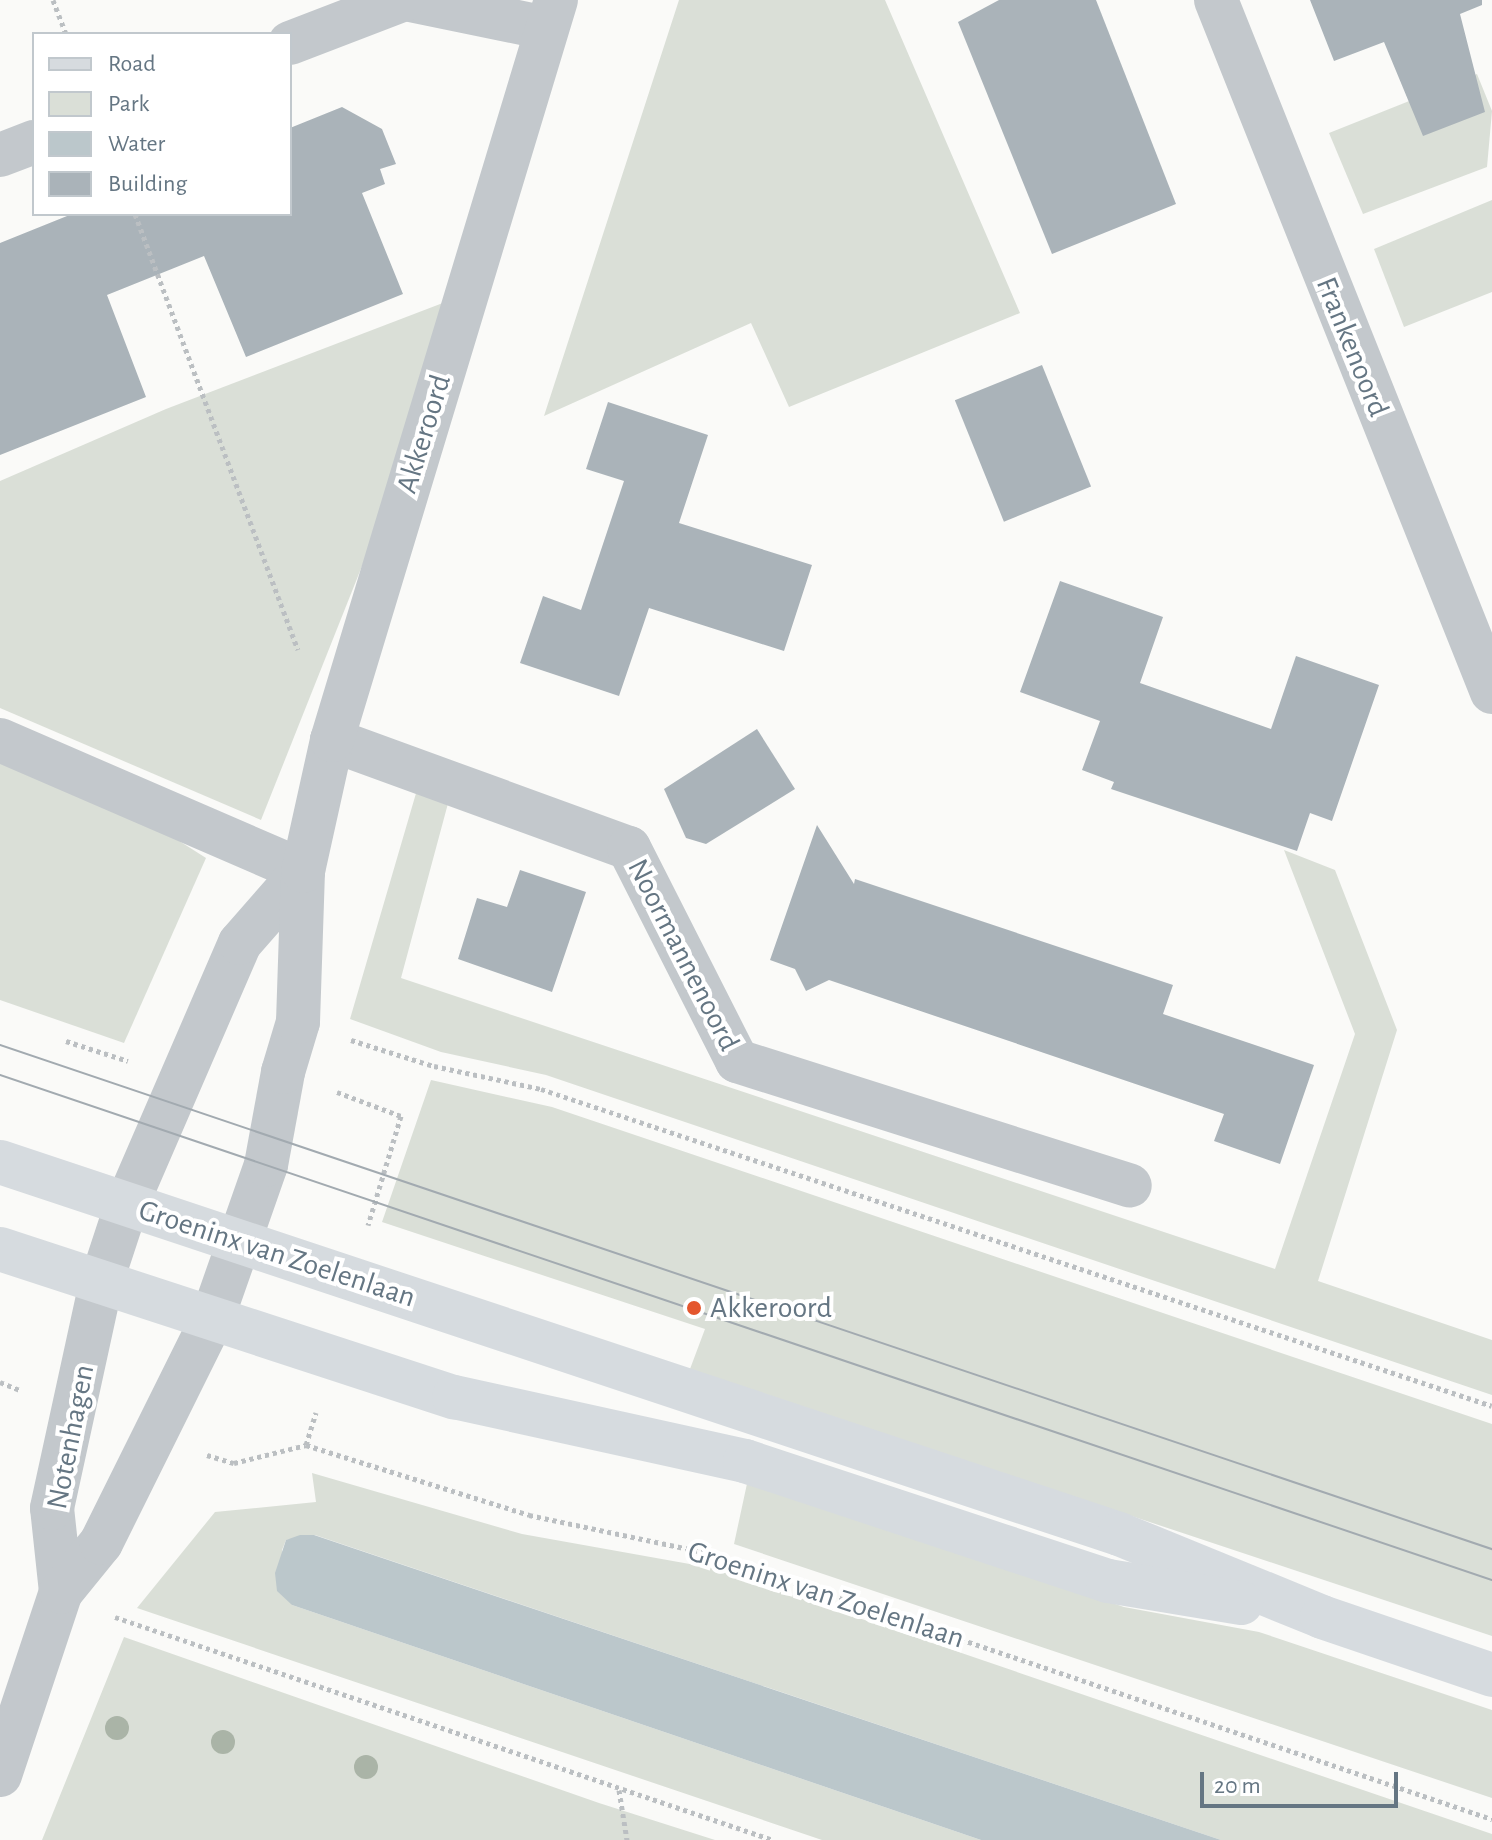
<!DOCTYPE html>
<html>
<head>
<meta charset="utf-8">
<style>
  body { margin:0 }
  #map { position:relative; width:1492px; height:1840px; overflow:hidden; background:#fafaf8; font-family:"Alegreya Sans",sans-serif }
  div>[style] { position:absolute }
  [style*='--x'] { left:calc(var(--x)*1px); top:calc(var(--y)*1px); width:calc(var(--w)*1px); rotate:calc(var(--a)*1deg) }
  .green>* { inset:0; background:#dadfd7 }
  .water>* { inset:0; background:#bbc7cb }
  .building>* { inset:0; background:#aab3b9; transform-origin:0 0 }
  .path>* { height:5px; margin-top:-2.5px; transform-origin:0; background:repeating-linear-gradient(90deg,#bbbfc2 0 4px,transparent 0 8px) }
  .minor>* { height:44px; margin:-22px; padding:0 22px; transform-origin:22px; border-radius:22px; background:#c3c8cc }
  .secondary>* { height:44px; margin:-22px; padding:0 22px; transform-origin:22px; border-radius:22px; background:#d6dbdf }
  .tram>* { height:2px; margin:-1px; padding:0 1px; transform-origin:1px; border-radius:1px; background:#a2aab0 }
  .trees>* { width:24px; height:24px; margin:-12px; border-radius:50%; background:#aab4a7 }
  .dots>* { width:22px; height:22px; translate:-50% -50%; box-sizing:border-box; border:4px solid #fff; border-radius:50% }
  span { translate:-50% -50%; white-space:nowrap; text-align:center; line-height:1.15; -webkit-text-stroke:8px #fff; paint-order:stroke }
  .street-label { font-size:30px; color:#657683 }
  .poi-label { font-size:30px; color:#657683 }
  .left { translate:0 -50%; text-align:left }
  .legend { position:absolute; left:32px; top:32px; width:260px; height:184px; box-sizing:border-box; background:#fff; border:2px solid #c1c8cd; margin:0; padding:10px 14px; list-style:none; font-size:24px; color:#657683 }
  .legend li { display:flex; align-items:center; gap:16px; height:40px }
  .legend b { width:40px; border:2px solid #c1c8cd }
  .scale { position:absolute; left:1200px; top:1772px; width:198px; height:36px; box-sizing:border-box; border:4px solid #657683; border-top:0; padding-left:10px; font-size:24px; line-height:28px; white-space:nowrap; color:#657683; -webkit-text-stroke:6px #fff; paint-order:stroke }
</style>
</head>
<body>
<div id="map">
  <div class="green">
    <div style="clip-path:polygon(679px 0,885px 0,1020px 313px,789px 407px,751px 323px,544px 416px)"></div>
    <div style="clip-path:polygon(1477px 74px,1492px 111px,1487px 167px,1363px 214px,1329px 133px)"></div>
    <div style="clip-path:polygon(1492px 200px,1492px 292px,1404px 327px,1374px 249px)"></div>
    <div style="clip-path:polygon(448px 301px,366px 556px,261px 820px,0 708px,0 481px,166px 409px)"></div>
    <div style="clip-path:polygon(0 763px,173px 837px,206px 858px,124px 1043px,0 1000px)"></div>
    <div style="clip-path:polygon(419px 783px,450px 796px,401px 978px,1275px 1269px,1355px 1034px,1284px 850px,1335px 870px,1397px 1030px,1318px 1281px,1492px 1340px,1492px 1395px,546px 1075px,441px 1052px,350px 1019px)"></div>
    <div style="clip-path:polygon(431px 1080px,552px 1107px,1492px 1424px,1492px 1636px,690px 1369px,705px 1329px,382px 1222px)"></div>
    <div style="clip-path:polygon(312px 1473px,522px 1534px,712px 1568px,1492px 1834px,1492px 1840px,1221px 1840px,315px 1535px,286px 1540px,282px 1550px,292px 1605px,981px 1840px,822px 1840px,137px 1608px,215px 1512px,316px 1502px)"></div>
    <div style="clip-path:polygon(748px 1479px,1124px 1607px,1259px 1632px,1492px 1710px,1492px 1798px,734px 1544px)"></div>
    <div style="clip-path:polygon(124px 1637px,599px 1803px,715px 1840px,42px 1840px)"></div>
  </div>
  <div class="water">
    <div style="clip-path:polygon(300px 1535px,314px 1535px,1221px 1840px,981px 1840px,292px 1605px,277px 1591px,275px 1573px,286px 1540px)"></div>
  </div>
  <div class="building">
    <div style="clip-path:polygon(999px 0,1096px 0,1176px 204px,1052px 254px,958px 22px)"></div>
    <div style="clip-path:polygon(1310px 0,1482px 0,1482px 5px,1460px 14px,1485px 112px,1423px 136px,1384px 42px,1334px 61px)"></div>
    <div style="clip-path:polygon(342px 107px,382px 129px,396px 164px,380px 169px,385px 184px,362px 193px,403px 294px,246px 357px,204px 256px,107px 295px,146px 397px,0 455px,0 243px,72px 214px,290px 214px,290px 128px)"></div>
    <div style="left:1042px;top:365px;width:131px;height:94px;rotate:68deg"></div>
    <div style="clip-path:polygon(608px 402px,708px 435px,679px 523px,812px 565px,784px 651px,649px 608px,619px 696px,520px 663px,543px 596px,581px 610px,624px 481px,586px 469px)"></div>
    <div style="clip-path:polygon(1060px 581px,1163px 617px,1140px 683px,1271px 729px,1296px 656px,1379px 685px,1332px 821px,1310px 813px,1297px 851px,1111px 789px,1114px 782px,1082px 770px,1100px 721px,1020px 692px)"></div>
    <div style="clip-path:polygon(757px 729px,795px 789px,706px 844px,686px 838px,664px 789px)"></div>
    <div style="clip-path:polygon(817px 825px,854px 884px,855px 879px,1173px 985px,1163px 1014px,1314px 1065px,1280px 1164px,1214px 1141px,1224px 1114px,829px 980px,806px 991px,795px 969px,770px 960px)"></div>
    <div style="clip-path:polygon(520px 870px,586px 892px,552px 992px,458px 959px,477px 898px,507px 907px)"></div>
  </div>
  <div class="path">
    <div style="--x:53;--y:0;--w:36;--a:69"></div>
    <div style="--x:135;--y:214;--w:465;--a:69.5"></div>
    <div style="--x:351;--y:1040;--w:87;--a:17.4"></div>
    <div style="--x:434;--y:1066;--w:109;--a:12.1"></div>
    <div style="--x:541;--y:1089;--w:1002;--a:18.43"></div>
    <div style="--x:66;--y:1041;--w:65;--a:17.9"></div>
    <div style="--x:337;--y:1092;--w:68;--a:20.6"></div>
    <div style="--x:401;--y:1116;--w:114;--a:106.8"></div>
    <div style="--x:0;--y:1382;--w:22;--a:22"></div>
    <div style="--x:306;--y:1445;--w:34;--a:-73"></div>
    <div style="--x:207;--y:1455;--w:28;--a:17"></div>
    <div style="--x:234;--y:1463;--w:74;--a:-14"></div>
    <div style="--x:306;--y:1445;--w:234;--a:17.4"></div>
    <div style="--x:529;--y:1515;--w:178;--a:12"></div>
    <div style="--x:703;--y:1552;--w:833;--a:18.7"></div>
    <div style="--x:115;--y:1617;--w:695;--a:18.72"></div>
    <div style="--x:619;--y:1790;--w:51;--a:80.9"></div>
  </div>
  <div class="minor">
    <div style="--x:410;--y:0;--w:139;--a:11.6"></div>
    <div style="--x:1216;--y:0;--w:745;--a:68.26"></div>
    <div style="--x:290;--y:43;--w:120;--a:-21"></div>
    <div style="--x:0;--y:155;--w:36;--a:-21"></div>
    <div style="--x:0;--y:740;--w:330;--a:23.4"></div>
    <div style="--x:332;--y:740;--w:316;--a:20"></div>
    <div style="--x:629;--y:848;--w:239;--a:63.1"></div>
    <div style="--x:737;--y:1061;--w:412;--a:17.6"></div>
    <div style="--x:61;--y:1592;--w:84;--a:-96.1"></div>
    <div style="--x:52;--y:1508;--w:230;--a:-77.7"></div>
    <div style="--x:101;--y:1283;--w:83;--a:-71.8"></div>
    <div style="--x:127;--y:1204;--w:284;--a:-66.6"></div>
    <div style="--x:240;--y:943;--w:96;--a:-48.8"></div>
    <div style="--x:0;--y:1775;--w:193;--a:-71.6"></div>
    <div style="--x:61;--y:1592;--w:63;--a:-50.8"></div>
    <div style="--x:101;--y:1543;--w:250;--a:-63.6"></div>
    <div style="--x:212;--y:1319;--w:163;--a:-70.7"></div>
    <div style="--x:266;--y:1165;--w:95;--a:-79.6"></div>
    <div style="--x:283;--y:1072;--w:52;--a:-73.3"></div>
    <div style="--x:298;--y:1022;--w:151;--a:-88.1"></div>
    <div style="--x:303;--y:871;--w:134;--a:-77.5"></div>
    <div style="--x:332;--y:740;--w:773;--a:-73.16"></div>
  </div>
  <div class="secondary">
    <div style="--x:0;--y:1162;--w:1179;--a:18.39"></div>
    <div style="--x:1119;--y:1534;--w:219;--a:22.2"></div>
    <div style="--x:1322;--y:1617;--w:180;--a:18.8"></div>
    <div style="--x:0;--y:1249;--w:478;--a:18.1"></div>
    <div style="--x:454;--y:1397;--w:298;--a:12.4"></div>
    <div style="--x:745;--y:1461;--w:382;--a:18.3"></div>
    <div style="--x:1108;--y:1581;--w:135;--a:9.4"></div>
  </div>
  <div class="tram">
    <div style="--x:0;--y:1045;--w:1575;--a:18.67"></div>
    <div style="--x:0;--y:1075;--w:1575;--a:18.7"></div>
  </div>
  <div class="trees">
    <div style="left:117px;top:1728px"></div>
    <div style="left:223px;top:1742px"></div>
    <div style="left:366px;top:1767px"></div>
  </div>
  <div class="dots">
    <div style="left:694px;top:1308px;background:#e4572e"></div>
  </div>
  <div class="street-label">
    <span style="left:1352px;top:347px;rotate:68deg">Frankenoord</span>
    <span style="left:424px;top:434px;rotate:-73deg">Akkeroord</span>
    <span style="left:683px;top:955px;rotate:63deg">Noormannenoord</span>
    <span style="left:277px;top:1254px;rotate:18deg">Groeninx van Zoelenlaan</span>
    <span style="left:71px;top:1437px;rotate:-79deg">Notenhagen</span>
    <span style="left:826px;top:1595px;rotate:18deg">Groeninx van Zoelenlaan</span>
  </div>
  <div class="poi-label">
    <span class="left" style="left:710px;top:1308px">Akkeroord</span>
  </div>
  <ul class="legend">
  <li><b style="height:10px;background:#d6dbdf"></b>Road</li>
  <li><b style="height:22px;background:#dadfd7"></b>Park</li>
  <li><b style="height:22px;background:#bbc7cb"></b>Water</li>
  <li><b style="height:22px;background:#aab3b9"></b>Building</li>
  </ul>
  <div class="scale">20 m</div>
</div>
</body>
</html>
